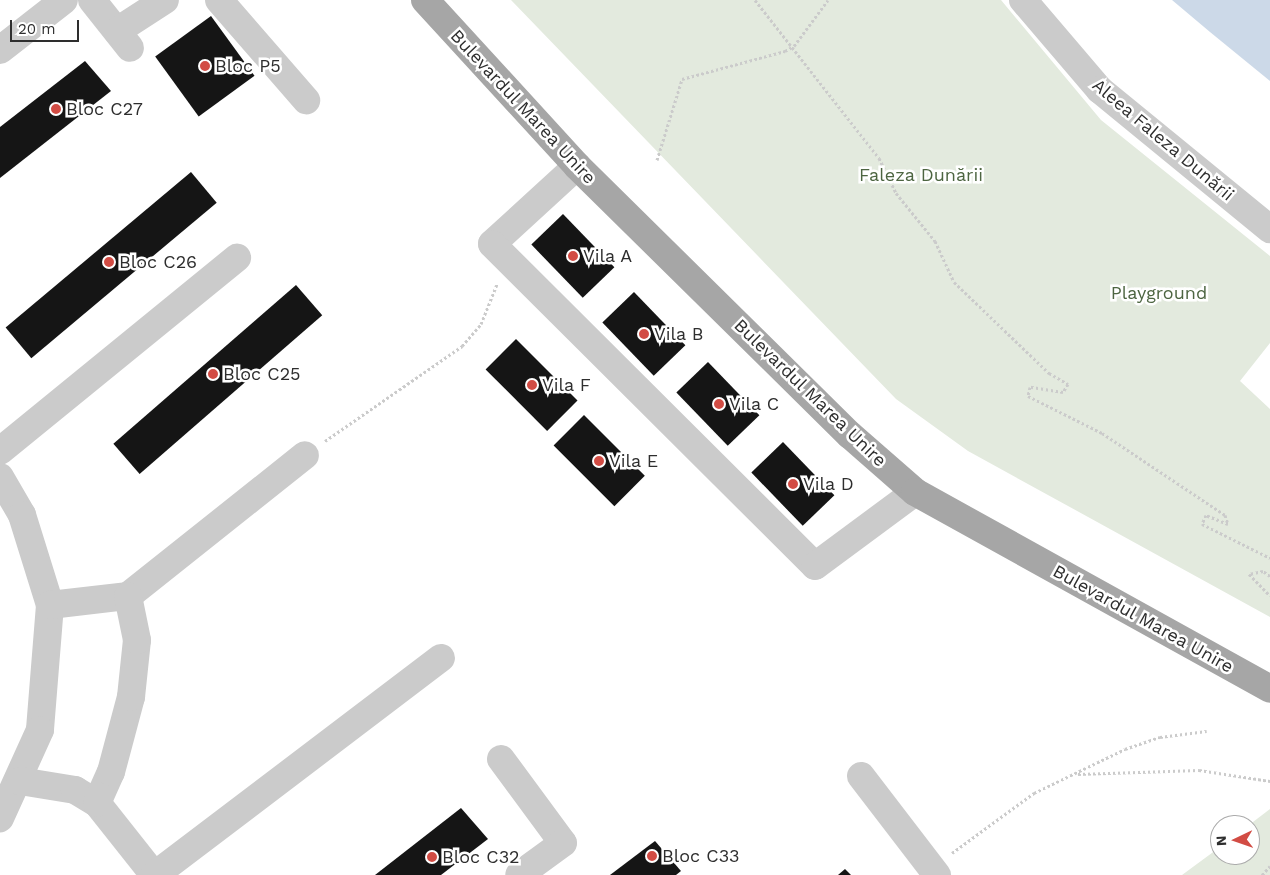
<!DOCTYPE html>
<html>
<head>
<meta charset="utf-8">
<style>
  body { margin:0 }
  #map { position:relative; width:1270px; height:875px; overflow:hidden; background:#fff; font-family:"Work Sans",sans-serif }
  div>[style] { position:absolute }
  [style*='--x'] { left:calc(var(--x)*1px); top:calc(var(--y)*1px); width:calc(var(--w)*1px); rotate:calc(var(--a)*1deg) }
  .green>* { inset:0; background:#e3eade }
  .water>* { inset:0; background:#ccd9e8 }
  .building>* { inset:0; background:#151515; transform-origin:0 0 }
  .path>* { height:3px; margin-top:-1.5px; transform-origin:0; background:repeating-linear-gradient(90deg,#cbcbcb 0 2.5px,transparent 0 5px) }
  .minor>* { height:28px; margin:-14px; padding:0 14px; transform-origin:14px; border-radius:14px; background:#cbcbcb }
  .major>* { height:28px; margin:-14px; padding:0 14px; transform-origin:14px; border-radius:14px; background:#a6a6a6 }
  .dots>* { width:14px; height:14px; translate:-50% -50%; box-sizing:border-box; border:2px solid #fff; border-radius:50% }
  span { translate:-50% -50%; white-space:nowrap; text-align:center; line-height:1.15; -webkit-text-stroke:5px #fff; paint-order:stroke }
  .poi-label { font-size:18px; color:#2e2e2e }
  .left { translate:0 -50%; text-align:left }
  .street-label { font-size:18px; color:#2e2e2e }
  .park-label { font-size:18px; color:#4d6541 }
  .north { position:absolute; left:1210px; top:815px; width:50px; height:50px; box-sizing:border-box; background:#fff; border:1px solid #ababab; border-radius:50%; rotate:267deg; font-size:14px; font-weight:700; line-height:20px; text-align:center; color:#2e2e2e }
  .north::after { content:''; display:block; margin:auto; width:18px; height:22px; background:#d24c44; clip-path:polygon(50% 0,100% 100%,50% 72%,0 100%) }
  .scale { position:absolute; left:10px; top:20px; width:69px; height:22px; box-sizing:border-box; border:2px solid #2e2e2e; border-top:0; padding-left:6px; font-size:15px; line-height:18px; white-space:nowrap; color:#2e2e2e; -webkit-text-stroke:4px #fff; paint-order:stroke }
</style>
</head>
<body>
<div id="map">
  <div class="green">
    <div style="clip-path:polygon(511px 0,1001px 0,1101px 120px,1270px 256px,1270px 343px,1240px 381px,1270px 409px,1270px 617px,968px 451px,896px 399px)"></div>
    <div style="clip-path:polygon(1270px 809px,1270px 875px,1182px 875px,1220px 847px,1220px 855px,1250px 855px,1249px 825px)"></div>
  </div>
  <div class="water">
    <div style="clip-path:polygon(1172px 0,1270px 0,1270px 81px,1210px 32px)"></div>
  </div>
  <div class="building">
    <div style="left:211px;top:16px;width:74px;height:69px;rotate:54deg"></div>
    <div style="clip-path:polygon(85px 61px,111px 91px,0 178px,0 127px)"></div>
    <div style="left:191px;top:172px;width:40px;height:242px;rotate:50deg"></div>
    <div style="left:563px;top:214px;width:74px;height:44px;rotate:46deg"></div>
    <div style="left:296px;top:285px;width:40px;height:242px;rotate:49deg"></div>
    <div style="left:634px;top:292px;width:74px;height:44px;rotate:46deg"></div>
    <div style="left:516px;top:339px;width:87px;height:43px;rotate:45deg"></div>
    <div style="left:708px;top:362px;width:74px;height:44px;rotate:46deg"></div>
    <div style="left:584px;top:415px;width:86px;height:43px;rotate:45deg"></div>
    <div style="left:783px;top:442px;width:74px;height:44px;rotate:46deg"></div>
    <div style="clip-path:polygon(461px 808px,488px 839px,441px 875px,375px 875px)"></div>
    <div style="clip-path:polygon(655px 841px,681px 871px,676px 875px,610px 875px)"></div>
    <div style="clip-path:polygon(845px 869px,851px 875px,838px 875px)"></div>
  </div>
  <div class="path">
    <div style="--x:755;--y:0;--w:201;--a:51.9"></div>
    <div style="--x:879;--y:158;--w:39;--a:64"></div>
    <div style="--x:896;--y:193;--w:62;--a:50.9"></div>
    <div style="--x:935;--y:241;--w:45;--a:65.1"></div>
    <div style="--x:954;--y:282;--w:132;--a:43.8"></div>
    <div style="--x:1049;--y:373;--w:22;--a:30"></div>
    <div style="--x:1068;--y:384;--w:9;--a:122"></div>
    <div style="--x:1063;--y:392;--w:33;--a:-171"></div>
    <div style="--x:1030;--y:387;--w:9;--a:103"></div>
    <div style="--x:1028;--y:396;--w:83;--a:26.6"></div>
    <div style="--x:1102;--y:433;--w:148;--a:33.7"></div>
    <div style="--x:1225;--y:515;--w:9;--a:72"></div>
    <div style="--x:1228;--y:524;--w:24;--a:-158"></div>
    <div style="--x:1206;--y:515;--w:10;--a:114"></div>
    <div style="--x:1202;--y:524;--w:76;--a:26.6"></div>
    <div style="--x:657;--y:160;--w:85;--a:-72.8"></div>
    <div style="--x:682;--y:79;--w:107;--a:-15.2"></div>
    <div style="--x:785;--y:51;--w:10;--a:-29"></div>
    <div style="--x:794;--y:46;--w:57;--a:-53.5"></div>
    <div style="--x:325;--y:441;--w:167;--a:-34.7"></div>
    <div style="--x:462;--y:346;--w:29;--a:-49"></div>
    <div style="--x:481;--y:324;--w:43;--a:-68.2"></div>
    <div style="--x:1270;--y:576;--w:9;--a:-144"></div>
    <div style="--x:1263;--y:571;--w:14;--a:168"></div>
    <div style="--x:1249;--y:574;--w:30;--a:46"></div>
    <div style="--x:1078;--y:774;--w:121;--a:-1.9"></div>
    <div style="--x:1199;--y:770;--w:72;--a:8.8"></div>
    <div style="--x:952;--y:853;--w:102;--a:-36.2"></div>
    <div style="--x:1034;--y:793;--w:101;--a:-25.8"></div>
    <div style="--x:1125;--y:749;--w:37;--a:-19"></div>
    <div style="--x:1160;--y:737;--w:47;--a:-7.3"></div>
    <div style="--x:1262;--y:875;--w:12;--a:-48"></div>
  </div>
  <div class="minor">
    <div style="--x:92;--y:0;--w:61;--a:51.6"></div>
    <div style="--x:219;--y:0;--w:133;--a:49"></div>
    <div style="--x:1023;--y:0;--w:118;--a:49.5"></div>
    <div style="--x:1100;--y:90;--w:220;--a:39.3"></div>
    <div style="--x:117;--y:31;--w:57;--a:-32.9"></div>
    <div style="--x:0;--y:50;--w:81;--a:-38"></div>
    <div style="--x:577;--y:166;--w:115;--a:137.5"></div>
    <div style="--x:492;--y:244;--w:456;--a:44.9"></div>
    <div style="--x:815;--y:566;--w:124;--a:-36.5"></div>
    <div style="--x:0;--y:451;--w:306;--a:-39.2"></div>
    <div style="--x:0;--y:477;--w:44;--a:59.9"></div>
    <div style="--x:22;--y:515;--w:94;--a:72.7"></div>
    <div style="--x:50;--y:605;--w:125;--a:94.6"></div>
    <div style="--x:40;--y:730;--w:97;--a:114.4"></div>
    <div style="--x:50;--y:605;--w:79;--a:-6.6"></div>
    <div style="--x:128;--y:596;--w:226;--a:-38.5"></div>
    <div style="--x:501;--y:759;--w:104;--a:53.6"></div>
    <div style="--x:563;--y:843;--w:54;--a:144"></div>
    <div style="--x:861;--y:776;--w:125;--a:52.5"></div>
    <div style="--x:20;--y:781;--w:56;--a:9.3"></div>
    <div style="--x:75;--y:790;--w:26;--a:31"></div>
    <div style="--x:97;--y:803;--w:92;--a:51.6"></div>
    <div style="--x:97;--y:803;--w:34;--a:-66"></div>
    <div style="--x:111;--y:772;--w:78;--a:-75.1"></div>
    <div style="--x:131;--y:697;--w:57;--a:-84"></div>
    <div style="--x:137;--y:640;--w:45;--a:-101.6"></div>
    <div style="--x:155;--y:875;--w:359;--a:-37.2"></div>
  </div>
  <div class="major">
    <div style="--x:425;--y:0;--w:225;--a:47.5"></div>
    <div style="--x:577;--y:166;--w:383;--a:44.6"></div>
    <div style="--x:850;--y:435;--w:86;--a:41.2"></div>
    <div style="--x:915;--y:492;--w:406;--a:29"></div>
  </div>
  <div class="dots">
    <div style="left:205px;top:66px;background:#d24c44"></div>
    <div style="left:56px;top:109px;background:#d24c44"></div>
    <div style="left:573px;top:256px;background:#d24c44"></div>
    <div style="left:109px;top:262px;background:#d24c44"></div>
    <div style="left:644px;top:334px;background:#d24c44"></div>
    <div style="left:213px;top:374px;background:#d24c44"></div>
    <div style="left:532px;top:385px;background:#d24c44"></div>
    <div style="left:719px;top:404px;background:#d24c44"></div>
    <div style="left:599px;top:461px;background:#d24c44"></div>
    <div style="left:793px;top:484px;background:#d24c44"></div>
    <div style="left:652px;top:856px;background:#d24c44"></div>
    <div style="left:432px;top:857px;background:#d24c44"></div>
  </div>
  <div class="poi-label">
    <span class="left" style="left:215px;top:66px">Bloc P5</span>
    <span class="left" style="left:66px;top:109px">Bloc C27</span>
    <span class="left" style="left:583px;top:256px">Vila A</span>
    <span class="left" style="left:119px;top:262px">Bloc C26</span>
    <span class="left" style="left:654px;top:334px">Vila B</span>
    <span class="left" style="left:223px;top:374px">Bloc C25</span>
    <span class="left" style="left:542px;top:385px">Vila F</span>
    <span class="left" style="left:729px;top:404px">Vila C</span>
    <span class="left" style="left:609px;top:461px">Vila E</span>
    <span class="left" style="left:803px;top:484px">Vila D</span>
    <span class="left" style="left:662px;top:856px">Bloc C33</span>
    <span class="left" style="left:442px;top:857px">Bloc C32</span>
  </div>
  <div class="street-label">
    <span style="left:523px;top:107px;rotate:47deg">Bulevardul Marea Unire</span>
    <span style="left:1163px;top:140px;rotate:40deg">Aleea Faleza Dunării</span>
    <span style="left:810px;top:393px;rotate:44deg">Bulevardul Marea Unire</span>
    <span style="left:1143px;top:619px;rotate:29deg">Bulevardul Marea Unire</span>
  </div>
  <div class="park-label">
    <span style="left:921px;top:175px">Faleza Dunării</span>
    <span style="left:1159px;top:293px">Playground</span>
  </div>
  <div class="north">N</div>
  <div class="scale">20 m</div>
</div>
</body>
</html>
